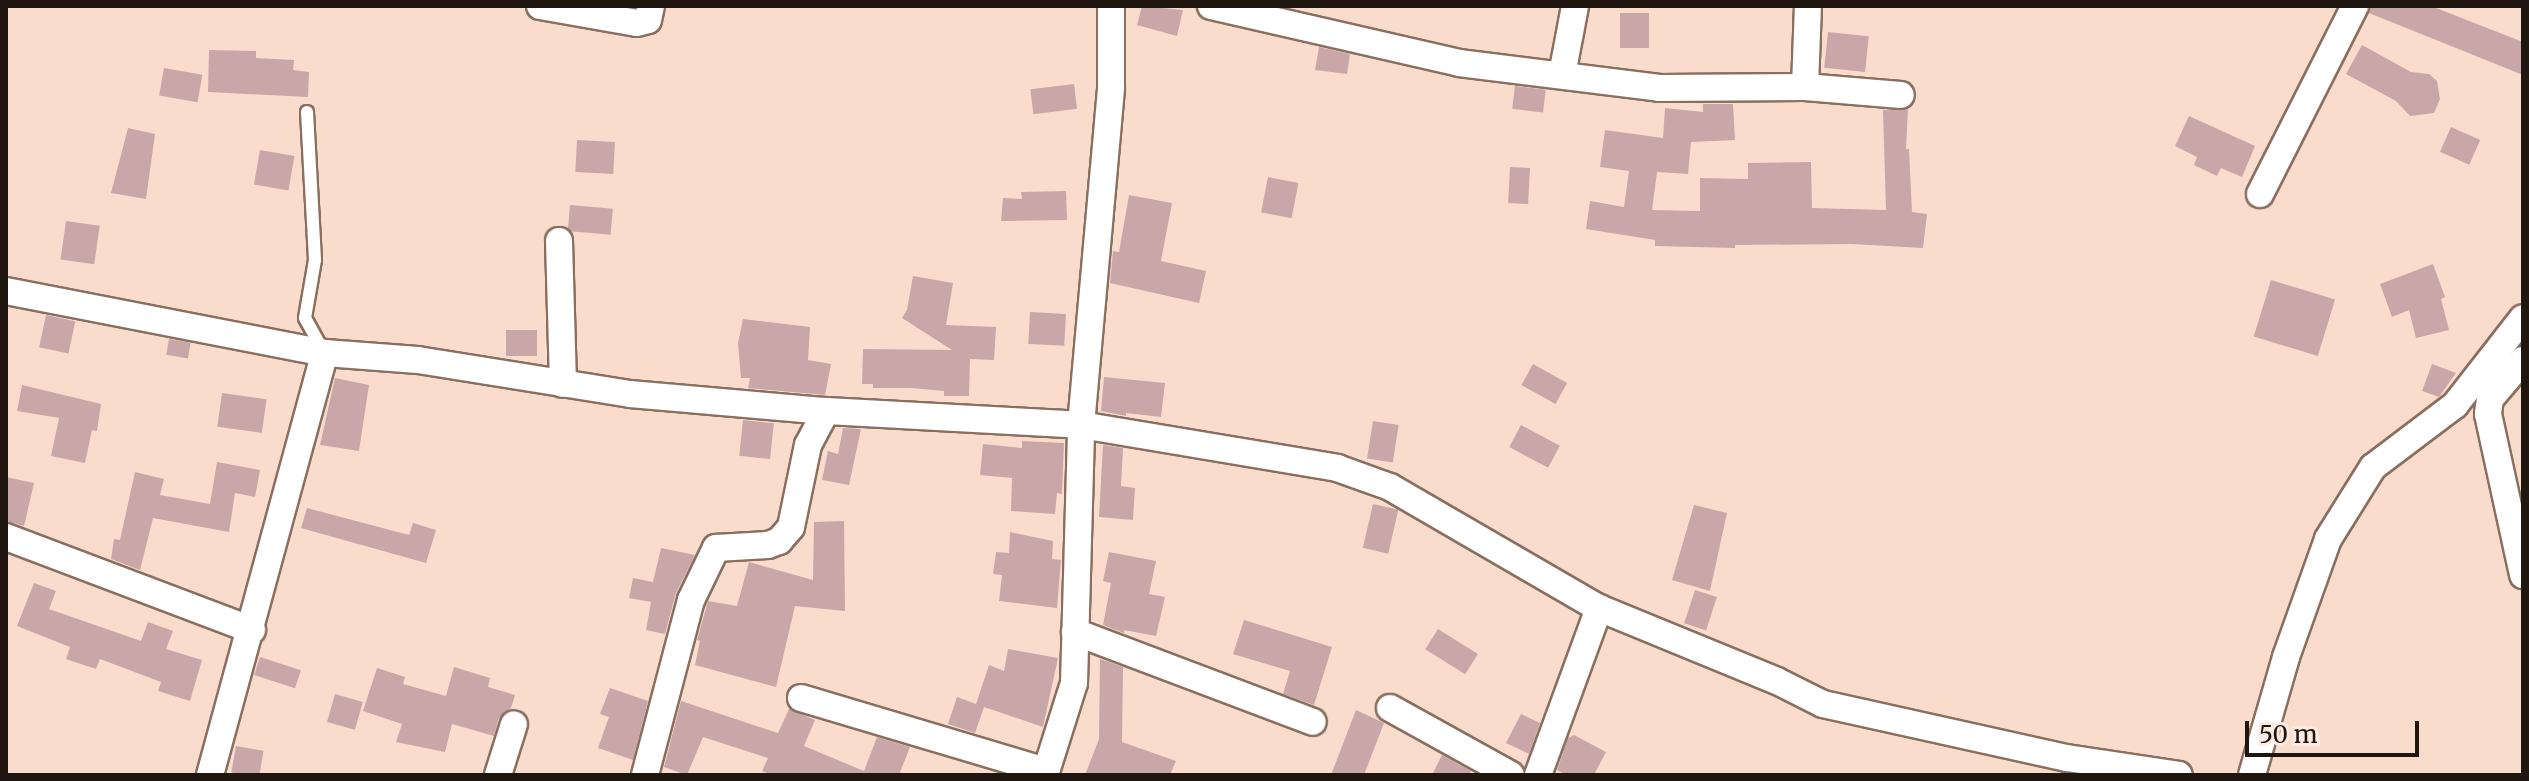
<!DOCTYPE html>
<html>
<head>
<meta charset="utf-8">
<style>
  body { margin:0 }
  #map { position:relative; width:2529px; height:781px; overflow:hidden; background:#fadccc; font-family:Merriweather,serif }
  div>[style] { position:absolute }
  [style*='--x'] { left:calc(var(--x)*1px); top:calc(var(--y)*1px); width:calc(var(--w)*1px); rotate:calc(var(--a)*1deg) }
  .building>* { inset:0; background:#c9a7a8; transform-origin:0 0 }
  .roads { filter:drop-shadow(2px 0 #896f60) drop-shadow(-2px 0 #896f60) drop-shadow(0 2px #896f60) drop-shadow(0 -2px #896f60) }
  .service>* { height:12px; margin:-6px; padding:0 6px; transform-origin:6px; border-radius:6px; background:#fff }
  .minor>* { height:26px; margin:-13px; padding:0 13px; transform-origin:13px; border-radius:13px; background:#fff }
  span { translate:-50% -50%; white-space:nowrap; text-align:center; line-height:1.15; -webkit-text-stroke:7px #feece2; paint-order:stroke }
  .frame { position:absolute; inset:0; border:8px solid #201610; pointer-events:none }
  .scale { position:absolute; left:2245px; top:721px; width:174px; height:36px; box-sizing:border-box; border:4px solid #201610; border-top:0; padding-left:10px; font-size:24px; line-height:28px; white-space:nowrap; color:#201610; -webkit-text-stroke:6px #feece2; paint-order:stroke }
</style>
</head>
<body>
<div id="map">
  <div class="building">
    <div style="clip-path:polygon(1142px 6px,1183px 10px,1177px 36px,1137px 25px)"></div>
    <div style="clip-path:polygon(2371px 6px,2431px 6px,2523px 42px,2523px 75px,2369px 13px)"></div>
    <div style="left:1620px;top:13px;width:29px;height:35px"></div>
    <div style="left:1828px;top:32px;width:41px;height:36px;rotate:6deg"></div>
    <div style="clip-path:polygon(2362px 45px,2411px 72px,2429px 74px,2437px 81px,2440px 99px,2434px 113px,2410px 116px,2396px 101px,2346px 74px)"></div>
    <div style="clip-path:polygon(1319px 47px,1350px 54px,1347px 74px,1315px 70px)"></div>
    <div style="clip-path:polygon(209px 50px,256px 51px,256px 58px,294px 60px,293px 70px,309px 72px,308px 97px,208px 92px)"></div>
    <div style="left:164px;top:68px;width:39px;height:28px;rotate:10deg"></div>
    <div style="left:1074px;top:84px;width:25px;height:44px;rotate:83deg"></div>
    <div style="left:1515px;top:86px;width:31px;height:23px;rotate:7deg"></div>
    <div style="clip-path:polygon(1703px 104px,1733px 104px,1735px 140px,1691px 142px,1688px 174px,1657px 172px,1652px 210px,1700px 211px,1700px 178px,1748px 179px,1748px 163px,1811px 162px,1812px 208px,1886px 210px,1883px 110px,1908px 109px,1906px 149px,1909px 149px,1912px 212px,1927px 214px,1923px 248px,1852px 244px,1735px 245px,1735px 248px,1655px 246px,1655px 240px,1586px 229px,1590px 201px,1624px 207px,1629px 171px,1600px 167px,1605px 130px,1663px 138px,1665px 108px,1703px 112px)"></div>
    <div style="clip-path:polygon(2189px 116px,2255px 146px,2242px 177px,2221px 168px,2217px 176px,2194px 165px,2197px 157px,2175px 146px)"></div>
    <div style="left:2451px;top:127px;width:32px;height:27px;rotate:24deg"></div>
    <div style="clip-path:polygon(128px 128px,155px 134px,146px 199px,111px 193px)"></div>
    <div style="left:577px;top:140px;width:38px;height:32px;rotate:3deg"></div>
    <div style="left:260px;top:150px;width:35px;height:35px;rotate:10deg"></div>
    <div style="left:1510px;top:167px;width:20px;height:36px;rotate:3deg"></div>
    <div style="left:1268px;top:177px;width:31px;height:36px;rotate:11deg"></div>
    <div style="clip-path:polygon(1066px 191px,1067px 220px,1001px 221px,1003px 198px,1022px 199px,1021px 192px)"></div>
    <div style="clip-path:polygon(1129px 195px,1172px 203px,1161px 261px,1206px 271px,1199px 303px,1110px 283px,1113px 251px,1119px 252px)"></div>
    <div style="left:570px;top:205px;width:43px;height:26px;rotate:5deg"></div>
    <div style="left:66px;top:221px;width:34px;height:39px;rotate:8deg"></div>
    <div style="clip-path:polygon(2433px 264px,2445px 297px,2441px 299px,2449px 330px,2416px 338px,2409px 310px,2392px 317px,2380px 284px)"></div>
    <div style="clip-path:polygon(913px 276px,953px 283px,946px 325px,996px 327px,994px 360px,970px 359px,969px 396px,944px 396px,944px 391px,911px 388px,873px 388px,873px 384px,862px 384px,863px 349px,952px 350px,902px 318px,907px 310px)"></div>
    <div style="left:2271px;top:280px;width:67px;height:59px;rotate:17deg"></div>
    <div style="left:1030px;top:312px;width:36px;height:32px;rotate:3deg"></div>
    <div style="left:46px;top:315px;width:30px;height:33px;rotate:12deg"></div>
    <div style="clip-path:polygon(743px 319px,810px 327px,808px 360px,831px 364px,825px 395px,748px 388px,750px 378px,741px 378px,738px 343px)"></div>
    <div style="left:537px;top:330px;width:26px;height:31px;rotate:90deg"></div>
    <div style="left:169px;top:339px;width:22px;height:16px;rotate:10deg"></div>
    <div style="left:1533px;top:364px;width:39px;height:24px;rotate:29deg"></div>
    <div style="clip-path:polygon(2432px 364px,2456px 373px,2439px 397px,2422px 391px)"></div>
    <div style="clip-path:polygon(1104px 377px,1165px 383px,1161px 417px,1126px 413px,1126px 416px,1101px 411px)"></div>
    <div style="clip-path:polygon(335px 378px,369px 385px,359px 451px,320px 445px)"></div>
    <div style="clip-path:polygon(22px 385px,101px 404px,97px 431px,92px 430px,85px 463px,51px 456px,59px 418px,17px 411px)"></div>
    <div style="left:222px;top:393px;width:45px;height:34px;rotate:8deg"></div>
    <div style="left:743px;top:420px;width:31px;height:36px;rotate:6deg"></div>
    <div style="left:1373px;top:421px;width:26px;height:38px;rotate:9deg"></div>
    <div style="left:1521px;top:425px;width:44px;height:25px;rotate:28deg"></div>
    <div style="clip-path:polygon(843px 428px,861px 429px,849px 485px,822px 480px,828px 451px,838px 454px)"></div>
    <div style="clip-path:polygon(1022px 441px,1064px 443px,1062px 494px,1057px 493px,1055px 514px,1011px 511px,1012px 478px,980px 475px,983px 444px,1022px 448px)"></div>
    <div style="clip-path:polygon(1103px 445px,1123px 448px,1121px 486px,1135px 488px,1133px 520px,1099px 517px)"></div>
    <div style="clip-path:polygon(217px 462px,260px 470px,255px 497px,235px 493px,229px 532px,153px 518px,140px 570px,111px 559px,114px 539px,120px 540px,135px 472px,164px 479px,160px 495px,210px 504px)"></div>
    <div style="clip-path:polygon(6px 477px,34px 483px,24px 526px,6px 521px)"></div>
    <div style="left:1373px;top:504px;width:26px;height:45px;rotate:13deg"></div>
    <div style="clip-path:polygon(1694px 505px,1727px 513px,1710px 591px,1672px 580px)"></div>
    <div style="clip-path:polygon(307px 508px,409px 535px,413px 523px,436px 530px,426px 563px,301px 528px)"></div>
    <div style="clip-path:polygon(844px 521px,845px 611px,795px 606px,776px 687px,695px 665px,700px 641px,697px 640px,708px 601px,737px 606px,749px 562px,813px 580px,814px 522px)"></div>
    <div style="clip-path:polygon(1010px 532px,1053px 541px,1052px 559px,1061px 560px,1057px 608px,999px 601px,1002px 575px,993px 574px,996px 552px,1009px 553px)"></div>
    <div style="clip-path:polygon(661px 548px,695px 555px,676px 593px,665px 634px,646px 630px,651px 602px,629px 598px,633px 578px,653px 582px)"></div>
    <div style="clip-path:polygon(1109px 552px,1156px 561px,1149px 594px,1165px 597px,1156px 636px,1124px 630px,1124px 633px,1103px 625px,1111px 583px,1103px 581px)"></div>
    <div style="clip-path:polygon(34px 583px,56px 591px,49px 609px,141px 641px,148px 622px,173px 631px,166px 649px,202px 660px,190px 701px,158px 691px,161px 682px,100px 659px,96px 669px,66px 659px,70px 647px,17px 626px)"></div>
    <div style="left:1695px;top:590px;width:23px;height:35px;rotate:18deg"></div>
    <div style="clip-path:polygon(1244px 620px,1332px 647px,1314px 705px,1283px 694px,1290px 671px,1233px 654px)"></div>
    <div style="left:1438px;top:629px;width:47px;height:24px;rotate:32deg"></div>
    <div style="clip-path:polygon(1008px 649px,1058px 658px,1043px 727px,984px 707px,975px 733px,948px 724px,957px 697px,976px 704px,989px 665px,1004px 671px)"></div>
    <div style="left:260px;top:657px;width:43px;height:19px;rotate:18deg"></div>
    <div style="clip-path:polygon(1100px 659px,1123px 667px,1122px 742px,1176px 761px,1170px 775px,1085px 775px,1099px 739px)"></div>
    <div style="clip-path:polygon(454px 667px,490px 678px,488px 687px,515px 695px,511px 708px,499px 718px,494px 736px,452px 724px,445px 752px,396px 742px,402px 724px,363px 711px,377px 668px,405px 677px,403px 684px,446px 696px)"></div>
    <div style="clip-path:polygon(610px 688px,648px 701px,633px 760px,598px 748px,609px 717px,600px 714px)"></div>
    <div style="left:335px;top:694px;width:29px;height:29px;rotate:16deg"></div>
    <div style="clip-path:polygon(681px 701px,778px 733px,789px 709px,815px 720px,804px 746px,864px 771px,877px 737px,910px 747px,899px 775px,772px 775px,762px 771px,768px 758px,703px 737px,687px 775px,664px 767px)"></div>
    <div style="clip-path:polygon(1356px 710px,1384px 723px,1364px 775px,1331px 775px)"></div>
    <div style="clip-path:polygon(1521px 714px,1540px 723px,1529px 754px,1506px 743px)"></div>
    <div style="clip-path:polygon(1574px 735px,1606px 752px,1594px 775px,1566px 775px,1557px 770px,1568px 738px)"></div>
    <div style="left:236px;top:746px;width:28px;height:27px;rotate:10deg"></div>
    <div style="clip-path:polygon(1442px 755px,1471px 771px,1469px 775px,1432px 775px)"></div>
  </div>
  <div class="roads">
    <div class="service">
      <div style="--x:307;--y:112;--w:148;--a:86.9"></div>
      <div style="--x:315;--y:260;--w:59;--a:99.8"></div>
      <div style="--x:305;--y:318;--w:37;--a:61"></div>
    </div>
    <div class="minor">
      <div style="--x:540;--y:6;--w:98;--a:9.9"></div>
      <div style="--x:637;--y:23;--w:11;--a:-15"></div>
      <div style="--x:648;--y:20;--w:14;--a:-78"></div>
      <div style="--x:1211;--y:6;--w:254;--a:12.9"></div>
      <div style="--x:1459;--y:63;--w:202;--a:7.1"></div>
      <div style="--x:1659;--y:88;--w:146;--a:-0.4"></div>
      <div style="--x:1805;--y:87;--w:96;--a:4.8"></div>
      <div style="--x:1562;--y:75;--w:70;--a:-79.3"></div>
      <div style="--x:1805;--y:87;--w:81;--a:-87.9"></div>
      <div style="--x:2260;--y:194;--w:211;--a:-63.2"></div>
      <div style="--x:559;--y:241;--w:143;--a:88.4"></div>
      <div style="--x:6;--y:291;--w:325;--a:11"></div>
      <div style="--x:325;--y:353;--w:93;--a:4.3"></div>
      <div style="--x:418;--y:360;--w:215;--a:9.1"></div>
      <div style="--x:630;--y:394;--w:197;--a:5"></div>
      <div style="--x:826;--y:411;--w:255;--a:3.1"></div>
      <div style="--x:1081;--y:425;--w:260;--a:9.5"></div>
      <div style="--x:1337;--y:468;--w:56;--a:19.7"></div>
      <div style="--x:1390;--y:487;--w:241;--a:30.1"></div>
      <div style="--x:1599;--y:608;--w:192;--a:22.3"></div>
      <div style="--x:1777;--y:681;--w:51;--a:26.6"></div>
      <div style="--x:1823;--y:704;--w:250;--a:12.5"></div>
      <div style="--x:2067;--y:758;--w:113;--a:8.6"></div>
      <div style="--x:2523;--y:360;--w:51;--a:130.2"></div>
      <div style="--x:2490;--y:399;--w:15;--a:98"></div>
      <div style="--x:2488;--y:414;--w:165;--a:77.7"></div>
      <div style="--x:6;--y:537;--w:263;--a:20.7"></div>
      <div style="--x:1075;--y:632;--w:254;--a:20.7"></div>
      <div style="--x:801;--y:698;--w:256;--a:16.6"></div>
      <div style="--x:1390;--y:708;--w:138;--a:29"></div>
      <div style="--x:210;--y:775;--w:437;--a:-74.8"></div>
      <div style="--x:498;--y:775;--w:53;--a:-72.6"></div>
      <div style="--x:645;--y:775;--w:181;--a:-75.3"></div>
      <div style="--x:691;--y:600;--w:58;--a:-64.3"></div>
      <div style="--x:716;--y:548;--w:52;--a:-3.3"></div>
      <div style="--x:768;--y:545;--w:12;--a:-20"></div>
      <div style="--x:779;--y:541;--w:18;--a:-49"></div>
      <div style="--x:791;--y:527;--w:84;--a:-78.3"></div>
      <div style="--x:808;--y:445;--w:38;--a:-62"></div>
      <div style="--x:1045;--y:775;--w:96;--a:-72.5"></div>
      <div style="--x:1074;--y:683;--w:258;--a:-88.4"></div>
      <div style="--x:1081;--y:425;--w:339;--a:-84.9"></div>
      <div style="--x:1111;--y:87;--w:81;--a:-90"></div>
      <div style="--x:1538;--y:775;--w:178;--a:-69.9"></div>
      <div style="--x:2252;--y:775;--w:123;--a:-73.9"></div>
      <div style="--x:2286;--y:657;--w:125;--a:-70.4"></div>
      <div style="--x:2328;--y:539;--w:85;--a:-58"></div>
      <div style="--x:2373;--y:467;--w:103;--a:-37.1"></div>
      <div style="--x:2455;--y:405;--w:110;--a:-52"></div>
    </div>
  </div>
  <div class="frame"></div>
  <div class="scale">50 m</div>
</div>
</body>
</html>
